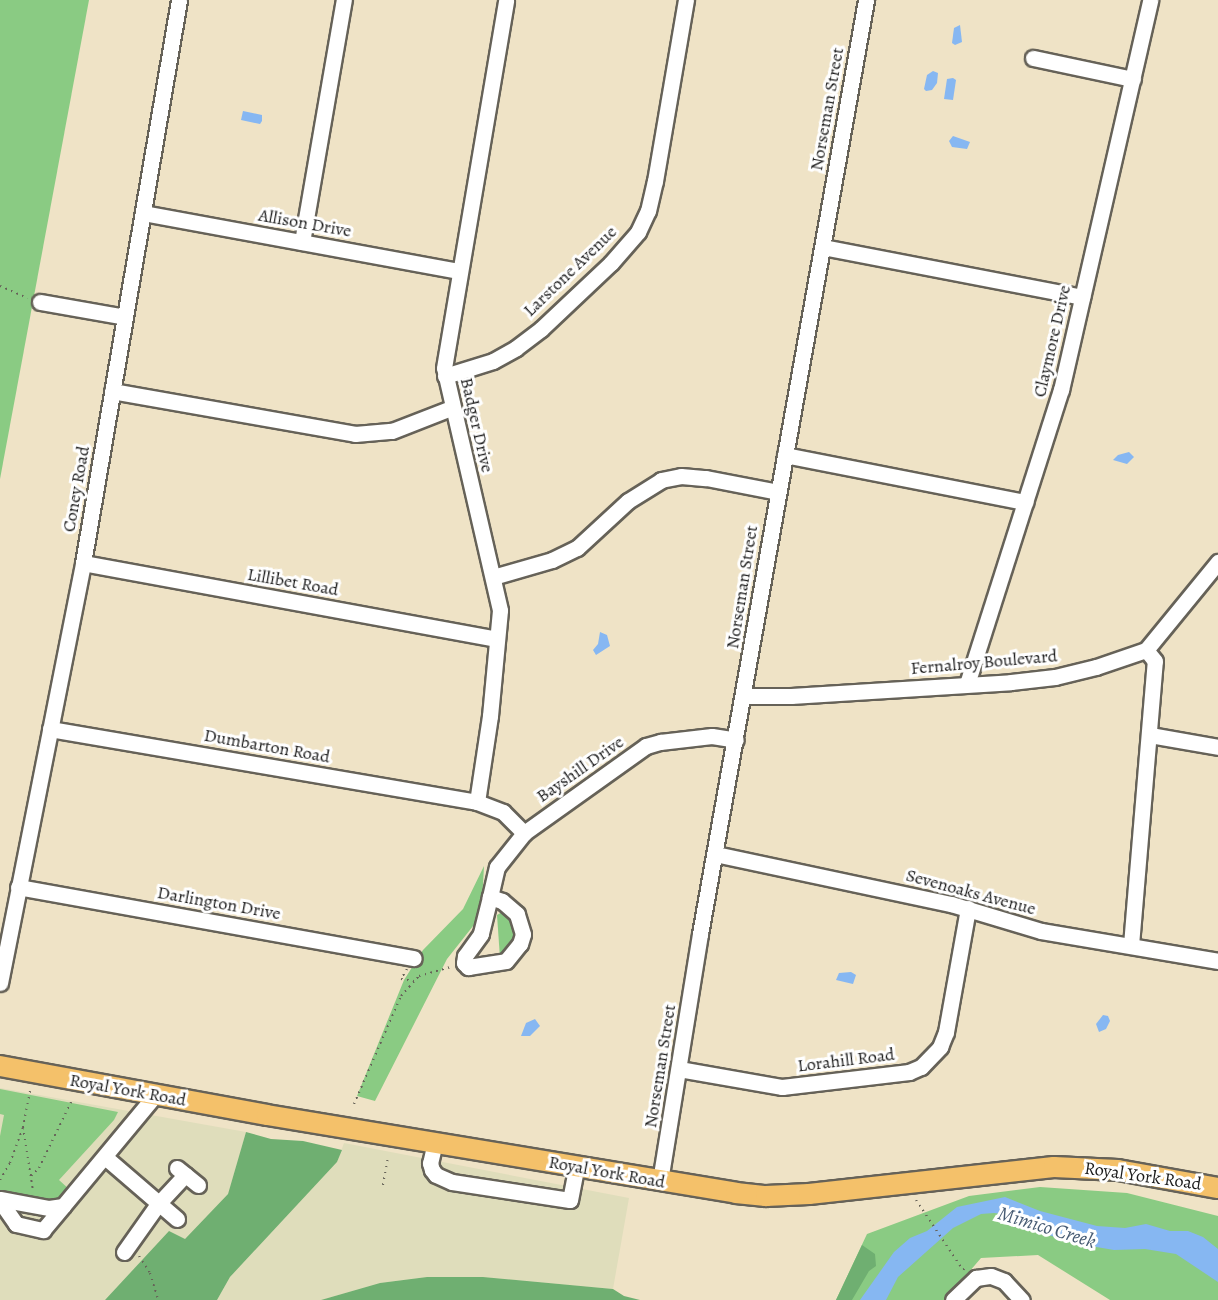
<!DOCTYPE html>
<html>
<head>
<meta charset="utf-8">
<style>
  body { margin:0 }
  #map { position:relative; width:1218px; height:1300px; overflow:hidden; background:#efe3c6; font-family:Alegreya,serif }
  div>[style] { position:absolute }
  [style*='--x'] { left:calc(var(--x)*1px); top:calc(var(--y)*1px); width:calc(var(--w)*1px); rotate:calc(var(--a)*1deg) }
  .built>* { inset:0; background:#dfddbb }
  .green>* { inset:0; background:#8acb83 }
  .forest>* { inset:0; background:#6faf71 }
  .water>* { inset:0; background:#86b7f2 }
  .path>* { height:2px; margin-top:-1px; transform-origin:0; background:repeating-linear-gradient(90deg,#666258 0 1.5px,transparent 0 6px) }
  .roads { filter:drop-shadow(2px 0 #666258) drop-shadow(-2px 0 #666258) drop-shadow(0 2px #666258) drop-shadow(0 -2px #666258) }
  .minor>* { height:15px; margin:-7.5px; padding:0 7.5px; transform-origin:7.5px; border-radius:7.5px; background:#fff }
  .major>* { height:20px; margin:-10px; padding:0 10px; transform-origin:10px; border-radius:10px; background:#f4c16a }
  span { translate:-50% -50%; white-space:nowrap; text-align:center; line-height:1.15; -webkit-text-stroke:6px #fff; paint-order:stroke }
  .street-label { font-size:18px; color:#1c1c1c }
  .water-label { font-size:20px; color:#465a72; font-style:italic }
</style>
</head>
<body>
<div id="map">
  <div class="built">
    <div style="clip-path:polygon(0 1088px,246px 1132px,228px 1194px,185px 1239px,105px 1300px,0 1300px)"></div>
    <div style="clip-path:polygon(344px 1143px,629px 1198px,613px 1289px,483px 1277px,427px 1277px,380px 1283px,321px 1300px,217px 1300px,230px 1277px,337px 1162px)"></div>
  </div>
  <div class="green">
    <div style="clip-path:polygon(0 0,89px 0,0 479px)"></div>
    <div style="clip-path:polygon(484px 866px,482px 903px,477px 921px,447px 959px,375px 1101px,357px 1096px,404px 980px,423px 950px,463px 909px)"></div>
    <div style="clip-path:polygon(504px 911px,511px 918px,515px 935px,513px 944px,500px 958px,497px 915px)"></div>
    <div style="clip-path:polygon(0 1089px,118px 1112px,114px 1120px,59px 1180px,70px 1190px,60px 1199px,53px 1201px,0 1193px,0 1136px,4px 1115px,0 1114px)"></div>
    <div style="clip-path:polygon(1040px 1187px,1127px 1193px,1218px 1216px,1218px 1300px,1110px 1300px,1038px 1255px,981px 1258px,945px 1300px,836px 1300px,867px 1234px,969px 1196px)"></div>
  </div>
  <div class="forest">
    <div style="clip-path:polygon(246px 1132px,271px 1139px,303px 1141px,342px 1150px,337px 1162px,230px 1277px,217px 1300px,105px 1300px,169px 1231px,185px 1239px,228px 1194px)"></div>
    <div style="clip-path:polygon(862px 1245px,875px 1254px,876px 1266px,869px 1271px,852px 1300px,836px 1300px)"></div>
    <div style="clip-path:polygon(427px 1277px,483px 1277px,613px 1289px,624px 1296px,640px 1300px,321px 1300px,380px 1283px)"></div>
  </div>
  <div class="water">
    <div style="clip-path:polygon(960px 25px,962px 42px,955px 45px,952px 43px,954px 28px)"></div>
    <div style="clip-path:polygon(933px 71px,938px 73px,937px 83px,932px 90px,926px 91px,924px 89px,927px 75px)"></div>
    <div style="clip-path:polygon(953px 78px,956px 80px,953px 100px,944px 99px,947px 79px)"></div>
    <div style="clip-path:polygon(243px 111px,262px 115px,262px 121px,260px 124px,241px 120px)"></div>
    <div style="clip-path:polygon(953px 136px,970px 142px,967px 149px,952px 147px,949px 141px)"></div>
    <div style="clip-path:polygon(1129px 452px,1134px 457px,1127px 464px,1113px 460px,1118px 455px)"></div>
    <div style="clip-path:polygon(600px 632px,607px 635px,610px 646px,596px 655px,593px 650px,598px 644px)"></div>
    <div style="clip-path:polygon(851px 972px,856px 975px,853px 984px,836px 980px,839px 973px)"></div>
    <div style="clip-path:polygon(1103px 1015px,1108px 1016px,1110px 1021px,1106px 1029px,1099px 1032px,1096px 1024px)"></div>
    <div style="clip-path:polygon(535px 1019px,540px 1026px,530px 1036px,521px 1036px,526px 1023px)"></div>
    <div style="clip-path:polygon(1005px 1197px,1040px 1211px,1097px 1226px,1125px 1228px,1146px 1224px,1170px 1231px,1188px 1231px,1203px 1237px,1218px 1249px,1218px 1282px,1176px 1254px,1145px 1249px,1114px 1250px,1073px 1243px,1013px 1223px,1002px 1214px,994px 1213px,981px 1214px,953px 1228px,898px 1277px,886px 1300px,860px 1300px,894px 1252px,910px 1238px,927px 1231px,957px 1207px)"></div>
  </div>
  <div class="path">
    <div style="--x:0;--y:286;--w:30;--a:24"></div>
    <div style="--x:407;--y:969;--w:12;--a:121"></div>
    <div style="--x:401;--y:979;--w:13;--a:9"></div>
    <div style="--x:30;--y:1091;--w:37;--a:101"></div>
    <div style="--x:23;--y:1127;--w:65;--a:81.1"></div>
    <div style="--x:354;--y:1104;--w:118;--a:-66.5"></div>
    <div style="--x:401;--y:996;--w:27;--a:-48"></div>
    <div style="--x:419;--y:976;--w:32;--a:-16"></div>
    <div style="--x:31;--y:1176;--w:11;--a:-45"></div>
    <div style="--x:39;--y:1168;--w:76;--a:-64.1"></div>
    <div style="--x:0;--y:1180;--w:20;--a:-60"></div>
    <div style="--x:10;--y:1163;--w:38;--a:-70"></div>
    <div style="--x:383;--y:1185;--w:27;--a:-80"></div>
    <div style="--x:916;--y:1200;--w:84;--a:56.1"></div>
    <div style="--x:963;--y:1270;--w:3;--a:-45"></div>
    <div style="--x:139;--y:1256;--w:20;--a:57"></div>
    <div style="--x:150;--y:1273;--w:28;--a:73"></div>
  </div>
  <div class="roads">
    <div class="minor">
      <div style="--x:1033;--y:58;--w:102;--a:11.9"></div>
      <div style="--x:143;--y:213;--w:321;--a:10.4"></div>
      <div style="--x:302;--y:242;--w:246;--a:-80.2"></div>
      <div style="--x:823;--y:247;--w:264;--a:10.9"></div>
      <div style="--x:40;--y:302;--w:86;--a:10"></div>
      <div style="--x:445;--y:376;--w:50;--a:-17.4"></div>
      <div style="--x:493;--y:361;--w:26;--a:-29"></div>
      <div style="--x:516;--y:348;--w:31;--a:-37"></div>
      <div style="--x:541;--y:329;--w:96;--a:-43.3"></div>
      <div style="--x:611;--y:263;--w:41;--a:-48.9"></div>
      <div style="--x:638;--y:232;--w:23;--a:-65"></div>
      <div style="--x:648;--y:211;--w:31;--a:-77"></div>
      <div style="--x:655;--y:181;--w:184;--a:-80.3"></div>
      <div style="--x:112;--y:391;--w:247;--a:10"></div>
      <div style="--x:355;--y:434;--w:37;--a:-5"></div>
      <div style="--x:392;--y:431;--w:63;--a:-21.3"></div>
      <div style="--x:785;--y:455;--w:245;--a:11.1"></div>
      <div style="--x:83;--y:563;--w:421;--a:10.4"></div>
      <div style="--x:493;--y:577;--w:61;--a:-16.1"></div>
      <div style="--x:552;--y:560;--w:28;--a:-26"></div>
      <div style="--x:577;--y:548;--w:69;--a:-42.7"></div>
      <div style="--x:628;--y:501;--w:39;--a:-32"></div>
      <div style="--x:661;--y:480;--w:20;--a:-11"></div>
      <div style="--x:681;--y:476;--w:25;--a:5"></div>
      <div style="--x:706;--y:478;--w:73;--a:11"></div>
      <div style="--x:967;--y:684;--w:309;--a:-72.3"></div>
      <div style="--x:1061;--y:390;--w:400;--a:-77.1"></div>
      <div style="--x:744;--y:696;--w:47;--a:0"></div>
      <div style="--x:791;--y:696;--w:220;--a:-3.6"></div>
      <div style="--x:1011;--y:682;--w:44;--a:-6.5"></div>
      <div style="--x:1055;--y:677;--w:42;--a:-13.7"></div>
      <div style="--x:1096;--y:667;--w:53;--a:-18.8"></div>
      <div style="--x:1146;--y:650;--w:114;--a:-50.7"></div>
      <div style="--x:50;--y:729;--w:433;--a:9.7"></div>
      <div style="--x:477;--y:802;--w:28;--a:21"></div>
      <div style="--x:503;--y:812;--w:30;--a:45"></div>
      <div style="--x:1150;--y:735;--w:69;--a:10"></div>
      <div style="--x:477;--y:802;--w:87;--a:-81.4"></div>
      <div style="--x:490;--y:716;--w:106;--a:-84.6"></div>
      <div style="--x:500;--y:610;--w:248;--a:-103"></div>
      <div style="--x:444;--y:368;--w:373;--a:-80.4"></div>
      <div style="--x:715;--y:854;--w:241;--a:12"></div>
      <div style="--x:951;--y:904;--w:94;--a:16.7"></div>
      <div style="--x:1041;--y:931;--w:180;--a:9.6"></div>
      <div style="--x:18;--y:887;--w:402;--a:10.2"></div>
      <div style="--x:490;--y:897;--w:38;--a:104"></div>
      <div style="--x:481;--y:934;--w:27;--a:126"></div>
      <div style="--x:465;--y:956;--w:7;--a:98"></div>
      <div style="--x:464;--y:963;--w:6;--a:45"></div>
      <div style="--x:468;--y:967;--w:38;--a:-9"></div>
      <div style="--x:506;--y:961;--w:22;--a:-51"></div>
      <div style="--x:520;--y:944;--w:10;--a:-73"></div>
      <div style="--x:523;--y:934;--w:21;--a:-107"></div>
      <div style="--x:517;--y:914;--w:20;--a:-139"></div>
      <div style="--x:502;--y:901;--w:13;--a:-162"></div>
      <div style="--x:490;--y:897;--w:31;--a:-77"></div>
      <div style="--x:497;--y:867;--w:43;--a:-51.5"></div>
      <div style="--x:524;--y:833;--w:150;--a:-35.5"></div>
      <div style="--x:646;--y:746;--w:15;--a:-16"></div>
      <div style="--x:660;--y:742;--w:52;--a:-6.6"></div>
      <div style="--x:712;--y:736;--w:24;--a:9"></div>
      <div style="--x:1131;--y:945;--w:285;--a:-85.2"></div>
      <div style="--x:1155;--y:661;--w:14;--a:-129"></div>
      <div style="--x:0;--y:983;--w:428;--a:-78.8"></div>
      <div style="--x:83;--y:563;--w:571;--a:-80.32"></div>
      <div style="--x:679;--y:1069;--w:105;--a:9.9"></div>
      <div style="--x:782;--y:1087;--w:128;--a:-6.7"></div>
      <div style="--x:909;--y:1072;--w:13;--a:-23"></div>
      <div style="--x:921;--y:1067;--w:28;--a:-46"></div>
      <div style="--x:940;--y:1047;--w:16;--a:-68"></div>
      <div style="--x:946;--y:1032;--w:126;--a:-79.9"></div>
      <div style="--x:435;--y:1142;--w:22;--a:103"></div>
      <div style="--x:430;--y:1163;--w:7;--a:74"></div>
      <div style="--x:432;--y:1170;--w:6;--a:51"></div>
      <div style="--x:436;--y:1175;--w:17;--a:24"></div>
      <div style="--x:452;--y:1182;--w:119;--a:8.7"></div>
      <div style="--x:570;--y:1200;--w:33;--a:-79"></div>
      <div style="--x:105;--y:1157;--w:95;--a:40.7"></div>
      <div style="--x:177;--y:1168;--w:27;--a:39"></div>
      <div style="--x:660;--y:1181;--w:250;--a:-80.8"></div>
      <div style="--x:700;--y:934;--w:949;--a:-79.92"></div>
      <div style="--x:0;--y:1199;--w:50;--a:10.4"></div>
      <div style="--x:49;--y:1208;--w:14;--a:-8"></div>
      <div style="--x:63;--y:1206;--w:144;--a:-50.3"></div>
      <div style="--x:0;--y:1201;--w:28;--a:55"></div>
      <div style="--x:16;--y:1224;--w:28;--a:13"></div>
      <div style="--x:43;--y:1230;--w:31;--a:-50"></div>
      <div style="--x:124;--y:1252;--w:59;--a:-54.7"></div>
      <div style="--x:158;--y:1204;--w:40;--a:-47"></div>
      <div style="--x:953;--y:1300;--w:32;--a:-44"></div>
      <div style="--x:976;--y:1278;--w:15;--a:-8"></div>
      <div style="--x:991;--y:1276;--w:14;--a:21"></div>
      <div style="--x:1004;--y:1281;--w:26;--a:47"></div>
    </div>
    <div class="major">
      <div style="--x:0;--y:1066;--w:271;--a:10.4"></div>
      <div style="--x:267;--y:1115;--w:475;--a:9.4"></div>
      <div style="--x:736;--y:1193;--w:30;--a:6"></div>
      <div style="--x:766;--y:1196;--w:43;--a:-2.7"></div>
      <div style="--x:809;--y:1194;--w:246;--a:-6.3"></div>
      <div style="--x:1054;--y:1167;--w:64;--a:2.7"></div>
      <div style="--x:1118;--y:1170;--w:102;--a:10.2"></div>
    </div>
  </div>
  <div class="street-label">
    <span style="left:827px;top:109px;rotate:-80deg">Norseman Street</span>
    <span style="left:305px;top:223px;rotate:10deg">Allison Drive</span>
    <span style="left:570px;top:271px;rotate:-44deg">Larstone Avenue</span>
    <span style="left:1052px;top:341px;rotate:-77deg">Claymore Drive</span>
    <span style="left:477px;top:425px;rotate:77deg">Badger Drive</span>
    <span style="left:76px;top:489px;rotate:-80deg">Coney Road</span>
    <span style="left:293px;top:582px;rotate:10deg">Lillibet Road</span>
    <span style="left:742px;top:587px;rotate:-81deg">Norseman Street</span>
    <span style="left:984px;top:662px;rotate:-5deg">Fernalroy Boulevard</span>
    <span style="left:267px;top:746px;rotate:10deg">Dumbarton Road</span>
    <span style="left:580px;top:769px;rotate:-35deg">Bayshill Drive</span>
    <span style="left:971px;top:892px;rotate:15deg">Sevenoaks Avenue</span>
    <span style="left:219px;top:903px;rotate:10deg">Darlington Drive</span>
    <span style="left:846px;top:1060px;rotate:-7deg">Lorahill Road</span>
    <span style="left:660px;top:1066px;rotate:-81deg">Norseman Street</span>
    <span style="left:128px;top:1090px;rotate:10deg">Royal York Road</span>
    <span style="left:607px;top:1172px;rotate:10deg">Royal York Road</span>
    <span style="left:1143px;top:1176px;rotate:8deg">Royal York Road</span>
  </div>
  <div class="water-label">
    <span style="left:1047px;top:1227px;rotate:17deg">Mimico Creek</span>
  </div>
</div>
</body>
</html>
